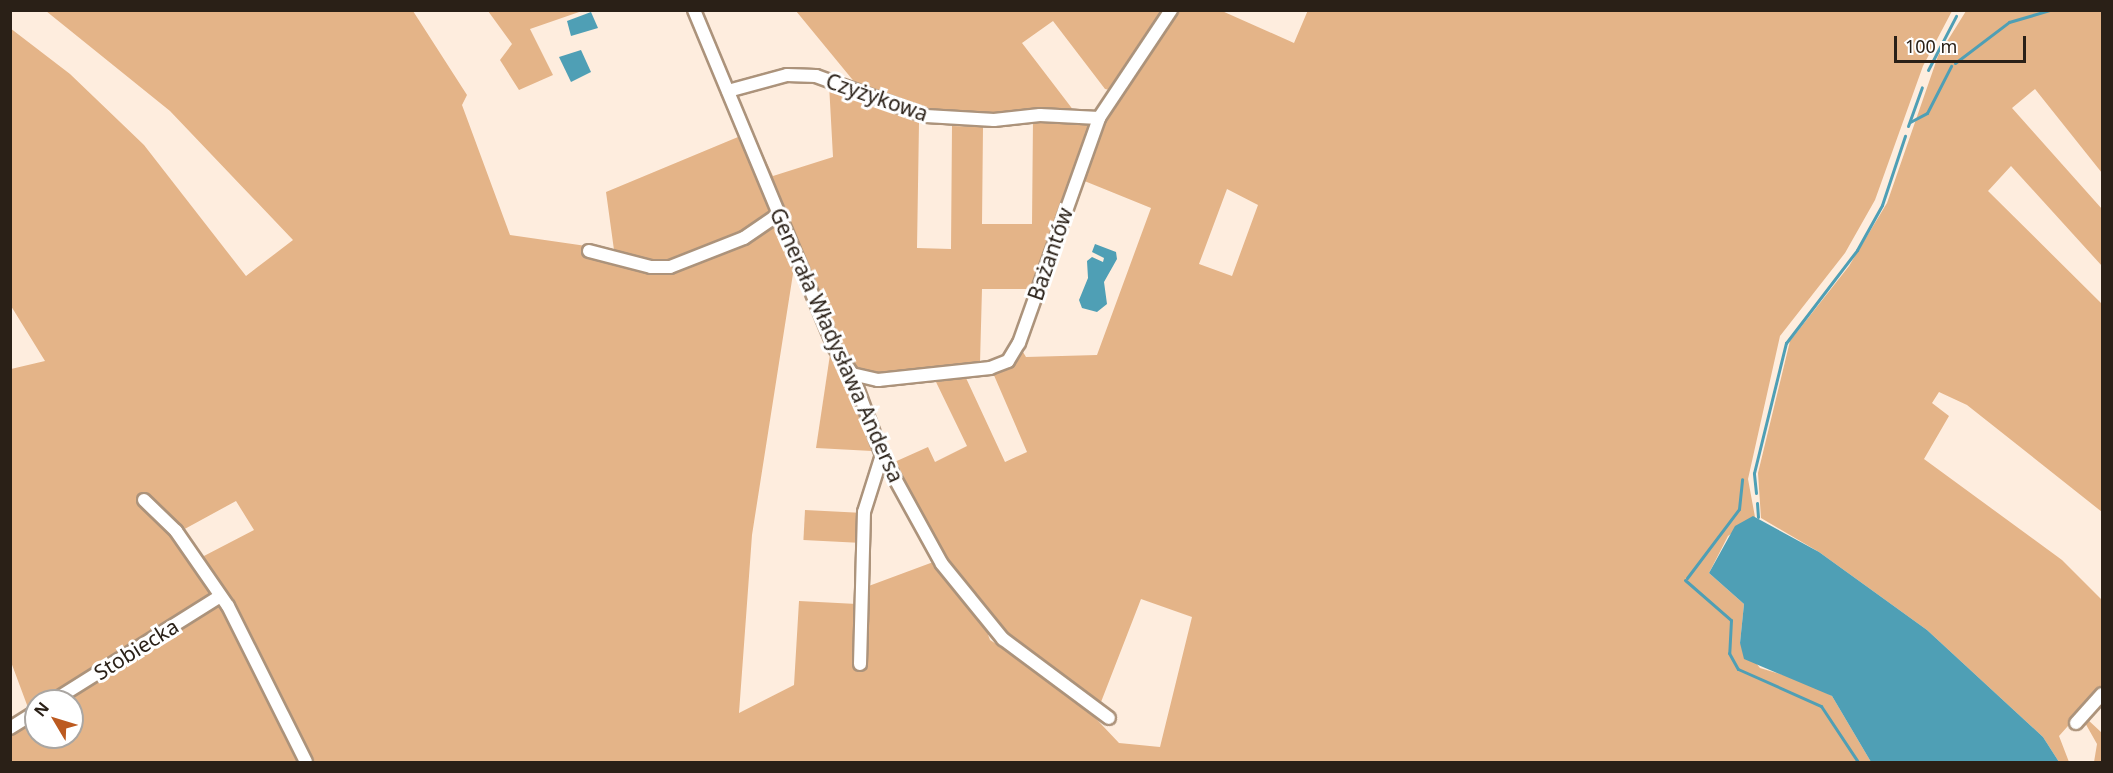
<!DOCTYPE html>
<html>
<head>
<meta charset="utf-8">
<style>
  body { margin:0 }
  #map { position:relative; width:2113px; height:773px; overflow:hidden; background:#feedde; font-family:"Noto Sans",sans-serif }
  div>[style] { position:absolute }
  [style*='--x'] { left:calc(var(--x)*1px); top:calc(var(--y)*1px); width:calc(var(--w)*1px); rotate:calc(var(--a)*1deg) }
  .green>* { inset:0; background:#e4b488; transform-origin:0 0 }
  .water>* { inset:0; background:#4f9fb5 }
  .stream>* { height:3px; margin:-1.5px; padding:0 1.5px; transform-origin:1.5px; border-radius:1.5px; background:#4f9fb5 }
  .roads { filter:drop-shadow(2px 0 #ac937b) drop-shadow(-2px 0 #ac937b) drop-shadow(0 2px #ac937b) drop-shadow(0 -2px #ac937b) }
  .minor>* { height:12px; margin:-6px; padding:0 6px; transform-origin:6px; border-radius:6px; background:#fff }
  span { translate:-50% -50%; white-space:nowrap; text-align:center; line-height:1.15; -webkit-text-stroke:6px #fff; paint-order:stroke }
  .street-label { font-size:21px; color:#2a2017 }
  .frame { position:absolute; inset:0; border:12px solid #2a2017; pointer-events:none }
  .north { position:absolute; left:24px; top:689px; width:60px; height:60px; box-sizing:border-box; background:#fff; border:2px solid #aaa6a2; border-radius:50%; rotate:308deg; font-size:16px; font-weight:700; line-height:24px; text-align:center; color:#2a2017 }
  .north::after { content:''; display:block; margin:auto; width:21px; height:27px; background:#bc5a20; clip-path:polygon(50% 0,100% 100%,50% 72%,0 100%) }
  .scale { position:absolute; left:1894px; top:36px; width:132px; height:27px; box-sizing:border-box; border:3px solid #2a2017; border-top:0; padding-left:8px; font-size:18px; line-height:21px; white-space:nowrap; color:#2a2017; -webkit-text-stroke:4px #fff; paint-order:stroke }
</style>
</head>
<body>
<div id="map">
  <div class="green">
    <div style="clip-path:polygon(evenodd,1308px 10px,1952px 11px,1923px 66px,1875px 200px,1845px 253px,1780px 336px,1748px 479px,1755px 517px,1728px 536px,1709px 573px,1744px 604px,1740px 643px,1760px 668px,1807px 682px,1832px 696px,1871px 762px,11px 762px,11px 732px,30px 713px,11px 662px,11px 369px,45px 361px,11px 306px,10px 28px,70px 74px,144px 145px,246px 276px,293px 240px,170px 111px,46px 11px,413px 11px,467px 95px,462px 105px,510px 235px,614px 250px,606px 192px,738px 137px,795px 261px,752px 535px,739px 713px,794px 685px,799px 601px,857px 604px,866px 587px,936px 561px,985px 626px,990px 640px,1067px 688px,1119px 743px,1160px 747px,1192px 617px,1141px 599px,1101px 702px,1022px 650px,970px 599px,890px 464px,928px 447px,935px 462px,967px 446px,936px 382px,966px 378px,1005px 462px,1027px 452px,993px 373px,1010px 367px,1023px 352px,1026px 357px,1097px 355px,1151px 208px,1082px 180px,1119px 92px,1105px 89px,1053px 21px,1022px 43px,1074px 111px,996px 116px,935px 113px,861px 90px,796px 11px,1222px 11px,1294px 43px,1308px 10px,1227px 189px,1258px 205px,1232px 276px,1199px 264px,1227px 189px,1308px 10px,236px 501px,254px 530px,202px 557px,181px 531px,236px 501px,1308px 10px,36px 701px,72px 701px,72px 737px,36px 737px,36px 701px)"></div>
    <div style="clip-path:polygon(488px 11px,582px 11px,530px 29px,553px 75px,519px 90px,500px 60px,512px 44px)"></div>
    <div style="clip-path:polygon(1966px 11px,2102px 11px,2102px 173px,2035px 89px,2012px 108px,2102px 209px,2102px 266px,2011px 166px,1988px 191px,2102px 304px,2102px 512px,1967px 405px,1939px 392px,1932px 403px,1949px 416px,1924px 459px,2062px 560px,2102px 600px,2102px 688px,2059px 736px,2069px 762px,2059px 762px,2043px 737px,1927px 630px,1819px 552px,1761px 518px,1758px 473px,1790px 341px,1849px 266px,1887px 203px,1938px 56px)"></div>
    <div style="clip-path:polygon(829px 84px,919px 123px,917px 248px,951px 249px,952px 126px,983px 127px,982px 224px,1032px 224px,1033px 119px,1090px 124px,1033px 289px,982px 289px,980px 363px,878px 377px,860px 376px,842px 358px,739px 103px,773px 176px,833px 157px)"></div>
    <div style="clip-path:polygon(831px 348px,847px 375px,872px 451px,816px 448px)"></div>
    <div style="left:805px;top:510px;width:54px;height:30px;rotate:3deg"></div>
    <div style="clip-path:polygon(2086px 718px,2102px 733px,2102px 762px,2094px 762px,2097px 744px,2084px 721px)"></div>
  </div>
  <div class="water">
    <div style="clip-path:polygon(591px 12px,598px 28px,571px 36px,567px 21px)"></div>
    <div style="clip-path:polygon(581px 50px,591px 72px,571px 82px,559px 57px)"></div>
    <div style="clip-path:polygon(1095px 244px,1116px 252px,1117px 259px,1104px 282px,1107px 304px,1097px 312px,1082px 308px,1079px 300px,1088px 278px,1087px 261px,1092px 257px,1103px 262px,1104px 258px,1092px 252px)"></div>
    <div style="clip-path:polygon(1753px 516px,1819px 552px,1927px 630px,2043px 737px,2059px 762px,1871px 762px,1832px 696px,1744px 659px,1740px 643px,1744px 604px,1709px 573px,1735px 526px)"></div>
  </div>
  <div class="stream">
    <div style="--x:1955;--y:63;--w:68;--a:-37.2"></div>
    <div style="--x:2009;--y:22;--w:43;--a:-16.3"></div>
    <div style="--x:1928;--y:70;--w:61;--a:-62.6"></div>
    <div style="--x:1910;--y:122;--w:19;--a:-28"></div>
    <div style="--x:1927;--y:113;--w:53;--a:-62.9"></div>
    <div style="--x:1908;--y:126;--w:41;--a:-70.3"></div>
    <div style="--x:1756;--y:493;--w:20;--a:-96"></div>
    <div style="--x:1754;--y:473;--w:134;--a:-76.2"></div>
    <div style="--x:1786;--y:343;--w:117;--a:-52.6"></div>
    <div style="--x:1857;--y:250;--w:51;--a:-60.9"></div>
    <div style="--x:1882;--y:205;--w:73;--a:-71.6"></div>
    <div style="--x:1757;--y:503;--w:14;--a:86"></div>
    <div style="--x:1687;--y:578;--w:86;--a:-53"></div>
    <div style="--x:1739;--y:509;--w:30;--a:-84"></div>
    <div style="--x:1685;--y:580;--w:61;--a:41"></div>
    <div style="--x:1731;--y:620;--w:33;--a:93"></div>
    <div style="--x:1729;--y:653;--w:18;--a:61"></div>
    <div style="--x:1738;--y:669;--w:91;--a:24"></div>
    <div style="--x:1821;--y:706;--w:67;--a:56.5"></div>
  </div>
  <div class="roads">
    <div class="minor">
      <div style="--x:694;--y:10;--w:365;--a:67.4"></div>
      <div style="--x:834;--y:347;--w:32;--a:56"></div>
      <div style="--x:852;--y:374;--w:86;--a:69.7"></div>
      <div style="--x:882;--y:455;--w:124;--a:61.2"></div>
      <div style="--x:942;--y:564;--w:97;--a:50.9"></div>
      <div style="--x:1003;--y:639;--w:132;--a:36.7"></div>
      <div style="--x:728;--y:91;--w:61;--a:-15.2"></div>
      <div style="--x:787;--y:75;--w:29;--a:2"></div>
      <div style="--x:816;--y:76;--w:117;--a:20"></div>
      <div style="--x:926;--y:116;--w:68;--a:3.4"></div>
      <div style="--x:994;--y:120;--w:46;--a:-6.2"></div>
      <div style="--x:1040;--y:115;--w:59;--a:2.9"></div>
      <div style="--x:589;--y:251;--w:64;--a:14.5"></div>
      <div style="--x:651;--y:267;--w:19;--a:0"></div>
      <div style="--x:670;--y:267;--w:79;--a:-21.4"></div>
      <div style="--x:744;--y:238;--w:42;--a:-34.4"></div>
      <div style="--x:852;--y:374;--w:27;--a:13"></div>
      <div style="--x:878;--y:380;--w:113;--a:-6.1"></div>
      <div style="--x:990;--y:368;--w:19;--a:-21"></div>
      <div style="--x:1008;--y:361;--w:21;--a:-59"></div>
      <div style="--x:1019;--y:343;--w:239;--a:-70.4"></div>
      <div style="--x:1099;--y:118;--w:130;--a:-56.3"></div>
      <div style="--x:144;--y:500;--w:45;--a:44.1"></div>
      <div style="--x:176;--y:531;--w:91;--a:55.3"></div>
      <div style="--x:228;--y:606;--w:174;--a:63.4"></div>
      <div style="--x:860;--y:664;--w:152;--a:-88.5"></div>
      <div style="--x:864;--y:512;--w:60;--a:-72.5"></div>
      <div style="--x:53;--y:701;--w:196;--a:-32.1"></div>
      <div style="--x:2076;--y:723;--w:39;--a:-48"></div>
      <div style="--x:10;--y:728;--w:31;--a:-32"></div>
    </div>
  </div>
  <div class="street-label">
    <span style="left:877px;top:97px;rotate:19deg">Czyżykowa</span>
    <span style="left:1050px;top:254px;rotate:-71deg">Bażantów</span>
    <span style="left:837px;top:345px;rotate:66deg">Generała Władysława Andersa</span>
    <span style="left:136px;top:649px;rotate:-32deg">Stobiecka</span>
  </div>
  <div class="frame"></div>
  <div class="north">N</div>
  <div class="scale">100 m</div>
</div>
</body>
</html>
